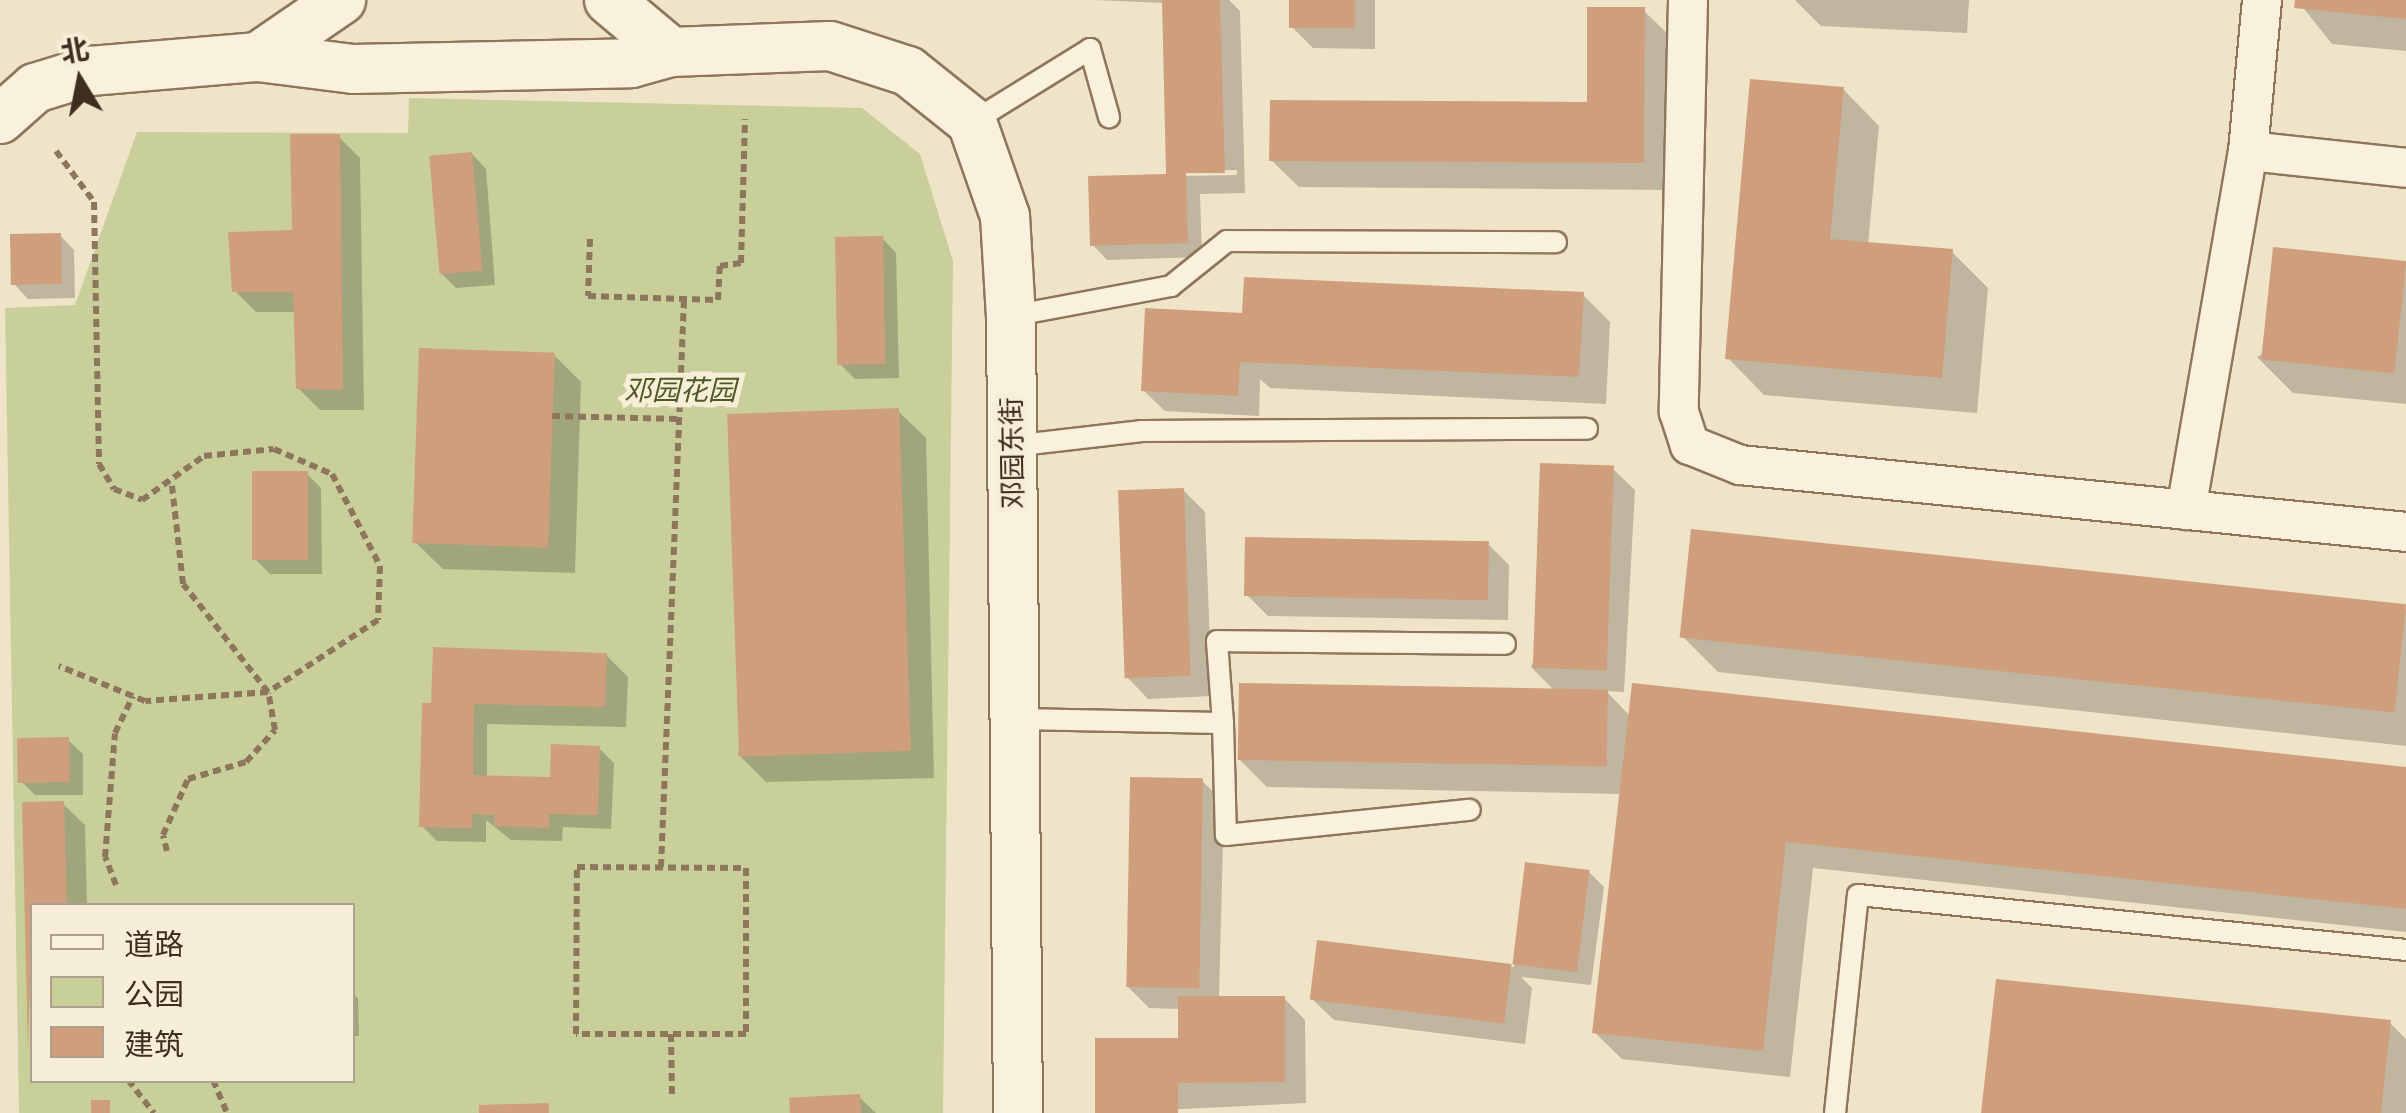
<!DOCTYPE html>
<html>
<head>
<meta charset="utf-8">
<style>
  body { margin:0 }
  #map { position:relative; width:2406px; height:1113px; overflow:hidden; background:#f0e4c8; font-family:"IBM Plex Serif","Noto Sans SC",serif }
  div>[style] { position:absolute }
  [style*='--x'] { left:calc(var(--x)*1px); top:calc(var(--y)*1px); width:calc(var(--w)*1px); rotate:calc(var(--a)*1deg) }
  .green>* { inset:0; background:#c9cf9b }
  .shadow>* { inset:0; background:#0003 }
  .building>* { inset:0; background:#cf9f7d; transform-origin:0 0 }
  .path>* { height:6px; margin-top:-3px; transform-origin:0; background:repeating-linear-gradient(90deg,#8d765c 0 8px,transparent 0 13px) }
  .roads { filter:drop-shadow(2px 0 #8d765c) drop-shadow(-2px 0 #8d765c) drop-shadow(0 2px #8d765c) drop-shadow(0 -2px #8d765c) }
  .service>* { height:20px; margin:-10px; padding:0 10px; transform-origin:10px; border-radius:10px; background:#faf1dc }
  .minor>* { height:38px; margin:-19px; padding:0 19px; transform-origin:19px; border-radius:19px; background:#faf1dc }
  .tertiary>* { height:48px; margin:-24px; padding:0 24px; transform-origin:24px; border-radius:24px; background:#faf1dc }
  span { translate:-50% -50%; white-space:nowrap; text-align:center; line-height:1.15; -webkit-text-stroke:10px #f7eed8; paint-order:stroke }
  .park-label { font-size:28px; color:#4d5a26; font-style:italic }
  .street-label { font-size:28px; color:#3d2e20 }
  .legend { position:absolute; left:30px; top:903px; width:325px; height:180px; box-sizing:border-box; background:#f7eed8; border:2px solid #ada18e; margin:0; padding:12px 18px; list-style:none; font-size:30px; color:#3d2e20 }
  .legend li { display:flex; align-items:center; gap:20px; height:50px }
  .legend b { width:50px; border:2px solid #ada18e }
  .north { position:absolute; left:30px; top:30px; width:100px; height:100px; -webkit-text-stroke:8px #f7eed8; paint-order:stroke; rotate:350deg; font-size:28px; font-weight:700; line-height:40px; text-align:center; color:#3d2e20 }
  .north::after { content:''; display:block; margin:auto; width:35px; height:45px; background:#3d2e20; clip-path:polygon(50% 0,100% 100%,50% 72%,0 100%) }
</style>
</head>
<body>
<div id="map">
  <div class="green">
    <div style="clip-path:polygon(evenodd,409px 98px,862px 108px,920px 154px,953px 261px,943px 1113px,19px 1113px,5px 308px,75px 305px,137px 132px,408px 133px,409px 98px,32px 906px,352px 906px,352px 1080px,32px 1080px,32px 906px)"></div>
  </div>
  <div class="shadow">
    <div style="clip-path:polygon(evenodd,1094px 0,1229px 0,1240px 11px,1245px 193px,1200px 194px,1202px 257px,1107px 260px,1093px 245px,1169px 176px,1164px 3px,1094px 0,1237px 170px,1237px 175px,1186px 176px,1186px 171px,1237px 170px)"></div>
    <div style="clip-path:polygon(1292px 0,1375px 0,1375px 49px,1313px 48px,1292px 27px)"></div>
    <div style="clip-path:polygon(1795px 0,1969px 0,1967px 33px,1821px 26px)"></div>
    <div style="clip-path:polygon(2297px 0,2406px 0,2406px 51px,2332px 44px)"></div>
    <div style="clip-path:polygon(1643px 10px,1671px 37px,1670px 190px,1299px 187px,1271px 160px,1589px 105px)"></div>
    <div style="clip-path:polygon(1843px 89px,1879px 126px,1868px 245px,1952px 252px,1988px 288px,1977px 413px,1764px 395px,1728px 358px)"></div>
    <div style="clip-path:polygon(339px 137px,360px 158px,364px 410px,320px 410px,298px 388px,296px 312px,256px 312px,235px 291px,294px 232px)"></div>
    <div style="clip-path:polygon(472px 154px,486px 169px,495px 285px,456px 288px,441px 273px)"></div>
    <div style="clip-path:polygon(60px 235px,74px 250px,75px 298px,28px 299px,14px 284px)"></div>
    <div style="clip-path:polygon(882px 238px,896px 253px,899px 378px,855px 379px,840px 364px)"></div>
    <div style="clip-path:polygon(2406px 264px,2406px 404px,2293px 393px,2257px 357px)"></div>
    <div style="clip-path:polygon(1583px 295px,1610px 322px,1606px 404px,1270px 388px,1260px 379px,1259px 416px,1165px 411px,1143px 390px,1241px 315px)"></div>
    <div style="clip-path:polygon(554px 355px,581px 382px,575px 573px,443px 569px,415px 542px)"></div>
    <div style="clip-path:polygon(898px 411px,926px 438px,934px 778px,766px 782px,738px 754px)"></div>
    <div style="clip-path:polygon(1613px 469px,1635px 490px,1624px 692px,1606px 691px,1630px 716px,2406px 770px,2406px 932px,1813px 868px,1790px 1077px,1622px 1059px,1594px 1032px,1621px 794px,1267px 787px,1239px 759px,1556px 692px,1531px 667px)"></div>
    <div style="clip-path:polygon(307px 474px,321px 488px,322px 574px,270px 574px,255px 559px)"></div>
    <div style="clip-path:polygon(1183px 490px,1205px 512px,1212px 696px,1148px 699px,1127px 677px)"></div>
    <div style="clip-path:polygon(1488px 544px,1509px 565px,1508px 620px,1268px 616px,1247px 595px)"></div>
    <div style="clip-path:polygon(2406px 609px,2406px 746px,1718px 672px,1682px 636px)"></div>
    <div style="clip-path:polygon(606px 655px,628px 677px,626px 727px,487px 724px,487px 778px,553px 780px,599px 748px,614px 763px,611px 829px,563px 827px,562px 841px,511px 840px,486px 820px,486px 842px,437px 841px,422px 826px,424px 706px)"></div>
    <div style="clip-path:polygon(68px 740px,83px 754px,83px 795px,35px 795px,21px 781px)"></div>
    <div style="clip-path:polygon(1202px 781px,1224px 802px,1219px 999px,1284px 998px,1305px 1020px,1306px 1103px,1098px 1113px,1180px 1040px,1180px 1009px,1149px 1008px,1127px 986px)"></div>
    <div style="clip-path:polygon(24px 804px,63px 804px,85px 825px,87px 906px,32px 906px,32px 1053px)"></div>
    <div style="clip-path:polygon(1527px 865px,1589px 872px,1604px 887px,1591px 985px,1521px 977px,1532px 988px,1525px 1044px,1334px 1020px,1312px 999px,1319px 943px,1514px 967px)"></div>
    <div style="clip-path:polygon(352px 993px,358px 998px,359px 1036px,352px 1036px)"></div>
    <div style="clip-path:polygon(2390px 1023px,2406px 1039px,2406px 1113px,1984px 1113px)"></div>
    <div style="clip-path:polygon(859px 1097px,876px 1113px,792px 1113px)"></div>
  </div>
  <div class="building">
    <div style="clip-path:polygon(1162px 0,1220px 0,1225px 173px,1186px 173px,1188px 243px,1090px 246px,1088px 176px,1166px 174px)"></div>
    <div style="left:1289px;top:0;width:66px;height:28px"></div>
    <div style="clip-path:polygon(2295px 0,2406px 0,2406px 19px,2294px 8px)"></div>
    <div style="clip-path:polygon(1587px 7px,1645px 7px,1644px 163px,1269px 161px,1270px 100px,1587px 102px)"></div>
    <div style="clip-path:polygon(1750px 79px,1844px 87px,1830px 239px,1953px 249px,1942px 378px,1725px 359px)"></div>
    <div style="clip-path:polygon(290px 134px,340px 134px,343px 390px,296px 389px,293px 292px,232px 292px,228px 232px,292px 230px)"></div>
    <div style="left:472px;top:152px;width:119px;height:43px;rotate:85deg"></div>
    <div style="left:61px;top:233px;width:51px;height:51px;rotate:89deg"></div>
    <div style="left:883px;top:236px;width:128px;height:48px;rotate:89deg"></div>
    <div style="left:2273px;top:247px;width:134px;height:113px;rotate:6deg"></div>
    <div style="clip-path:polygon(1244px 277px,1584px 292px,1579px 377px,1240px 362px,1238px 396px,1141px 391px,1145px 308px,1242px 313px)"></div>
    <div style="left:419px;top:348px;width:136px;height:195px;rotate:2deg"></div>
    <div style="left:899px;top:408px;width:343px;height:172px;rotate:88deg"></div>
    <div style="left:1540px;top:463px;width:74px;height:205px;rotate:2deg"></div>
    <div style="left:308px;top:471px;width:89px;height:56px;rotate:90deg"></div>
    <div style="left:1184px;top:488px;width:188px;height:66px;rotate:88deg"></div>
    <div style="left:1691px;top:529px;width:719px;height:109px;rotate:6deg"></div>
    <div style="left:1245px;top:537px;width:244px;height:59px;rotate:1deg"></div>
    <div style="clip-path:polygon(433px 647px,607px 653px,605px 707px,474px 704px,473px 775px,550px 777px,551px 744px,600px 746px,598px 815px,549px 814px,549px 828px,494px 826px,495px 815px,472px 814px,472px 828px,419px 827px,422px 703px,431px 703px)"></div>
    <div style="left:1239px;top:683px;width:369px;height:77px;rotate:1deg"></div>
    <div style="clip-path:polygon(1632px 683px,2406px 767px,2406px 909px,1786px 842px,1763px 1051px,1592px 1033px)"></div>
    <div style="left:69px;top:737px;width:45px;height:52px;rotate:89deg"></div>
    <div style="left:1130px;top:777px;width:73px;height:210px;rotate:1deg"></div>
    <div style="clip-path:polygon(64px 801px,67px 906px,32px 906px,28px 1052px,22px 802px)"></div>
    <div style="left:1525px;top:862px;width:65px;height:103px;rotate:7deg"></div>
    <div style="left:1317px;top:940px;width:196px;height:60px;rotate:7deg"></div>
    <div style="clip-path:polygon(1996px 979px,2391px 1020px,2381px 1113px,1981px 1113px)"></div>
    <div style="clip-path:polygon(1178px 996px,1285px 996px,1285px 1082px,1178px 1083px,1178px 1113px,1095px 1113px,1095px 1038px,1178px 1038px)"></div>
    <div style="left:860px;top:1094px;width:19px;height:71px;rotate:87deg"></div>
    <div style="left:110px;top:1100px;width:13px;height:19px;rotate:90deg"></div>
    <div style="clip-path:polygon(549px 1103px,549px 1113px,479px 1113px,479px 1105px)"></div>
  </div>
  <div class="path">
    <div style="--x:56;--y:151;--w:64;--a:53.3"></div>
    <div style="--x:94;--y:202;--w:262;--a:88.9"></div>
    <div style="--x:99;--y:464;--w:29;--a:59"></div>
    <div style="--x:114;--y:489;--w:30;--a:21"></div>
    <div style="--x:142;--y:500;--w:76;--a:-35.4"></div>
    <div style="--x:204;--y:456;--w:70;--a:-5.7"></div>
    <div style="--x:274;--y:449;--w:63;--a:23.3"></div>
    <div style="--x:332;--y:474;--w:104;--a:62.4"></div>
    <div style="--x:380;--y:566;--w:54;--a:92.1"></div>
    <div style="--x:378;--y:620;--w:131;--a:146.8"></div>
    <div style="--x:268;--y:692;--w:123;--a:175.8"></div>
    <div style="--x:145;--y:701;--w:93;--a:-157.9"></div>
    <div style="--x:590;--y:239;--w:57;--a:92"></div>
    <div style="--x:588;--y:296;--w:130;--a:1.8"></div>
    <div style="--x:718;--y:300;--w:34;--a:-87"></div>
    <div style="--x:720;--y:266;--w:21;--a:-8"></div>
    <div style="--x:741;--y:263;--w:144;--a:-88.4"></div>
    <div style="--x:552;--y:416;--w:127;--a:1.4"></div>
    <div style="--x:167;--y:851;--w:16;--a:-104"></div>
    <div style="--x:163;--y:835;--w:61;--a:-65.9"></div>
    <div style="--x:188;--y:779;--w:60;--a:-16.3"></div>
    <div style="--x:246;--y:762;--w:43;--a:-47.8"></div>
    <div style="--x:275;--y:730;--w:39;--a:-100"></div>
    <div style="--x:268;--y:692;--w:137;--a:-128.2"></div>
    <div style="--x:183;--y:584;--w:99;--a:-96.4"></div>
    <div style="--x:577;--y:867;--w:169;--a:0.3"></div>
    <div style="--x:746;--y:868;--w:166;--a:90"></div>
    <div style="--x:746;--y:1034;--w:170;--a:180"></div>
    <div style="--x:576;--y:1034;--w:167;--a:-89.7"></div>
    <div style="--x:661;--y:867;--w:568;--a:-87.68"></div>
    <div style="--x:116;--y:885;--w:30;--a:-111"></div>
    <div style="--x:105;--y:857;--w:124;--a:-85.4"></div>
    <div style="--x:115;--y:733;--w:41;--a:-64.1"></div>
    <div style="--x:671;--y:1034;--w:65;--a:89.1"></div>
    <div style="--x:128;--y:1080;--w:42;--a:51.8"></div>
    <div style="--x:213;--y:1080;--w:36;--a:67"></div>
  </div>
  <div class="roads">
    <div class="service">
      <div style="--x:972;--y:122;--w:139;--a:-31.7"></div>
      <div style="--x:1090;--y:49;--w:71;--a:74.4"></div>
      <div style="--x:1011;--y:316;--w:163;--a:-10.6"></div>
      <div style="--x:1171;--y:286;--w:72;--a:-38.8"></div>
      <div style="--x:1227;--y:241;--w:329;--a:0.2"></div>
      <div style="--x:1012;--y:446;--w:131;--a:-6.6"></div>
      <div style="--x:1142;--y:431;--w:445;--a:-0.3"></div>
      <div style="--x:1016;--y:719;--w:207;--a:1.1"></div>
      <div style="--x:1223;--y:723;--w:112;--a:88.5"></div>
      <div style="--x:1226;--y:835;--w:245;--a:-5.9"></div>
      <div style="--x:1223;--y:723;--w:82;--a:-94.2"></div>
      <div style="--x:1217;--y:641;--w:288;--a:0.6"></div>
      <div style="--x:1835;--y:1113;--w:219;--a:-84"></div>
      <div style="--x:1858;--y:895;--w:551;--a:5.73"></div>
    </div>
    <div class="minor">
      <div style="--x:1688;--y:0;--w:412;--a:91.3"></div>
      <div style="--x:1679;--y:412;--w:35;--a:72"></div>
      <div style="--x:1690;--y:445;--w:54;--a:21.8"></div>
      <div style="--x:1740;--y:465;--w:669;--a:5.74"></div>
      <div style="--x:2248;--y:151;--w:159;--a:6.1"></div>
      <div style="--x:2186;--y:510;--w:364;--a:-80.2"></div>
      <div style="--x:2248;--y:151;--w:152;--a:-84.7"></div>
    </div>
    <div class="tertiary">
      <div style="--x:609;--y:0;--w:81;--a:40"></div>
      <div style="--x:258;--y:57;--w:101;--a:-34.5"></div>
      <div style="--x:0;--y:119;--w:47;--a:-41.5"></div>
      <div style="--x:35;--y:88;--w:58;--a:-17.2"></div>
      <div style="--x:90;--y:71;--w:169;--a:-4.8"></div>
      <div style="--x:258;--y:57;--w:96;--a:7.2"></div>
      <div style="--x:353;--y:69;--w:278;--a:-1.2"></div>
      <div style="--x:631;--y:63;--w:41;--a:-15.4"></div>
      <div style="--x:671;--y:52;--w:159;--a:-2.2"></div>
      <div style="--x:830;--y:46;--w:82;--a:17.8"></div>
      <div style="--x:908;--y:71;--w:82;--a:38.6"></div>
      <div style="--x:972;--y:122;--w:100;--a:70.7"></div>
      <div style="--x:1005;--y:216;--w:100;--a:86.6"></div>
      <div style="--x:1011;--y:316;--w:797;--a:89.5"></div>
    </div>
  </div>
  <div class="park-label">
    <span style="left:680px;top:390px">邓园花园</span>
  </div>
  <div class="street-label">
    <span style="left:1012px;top:453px;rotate:-91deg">邓园东街</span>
  </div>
  <ul class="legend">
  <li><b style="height:12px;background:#faf1dc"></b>道路</li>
  <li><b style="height:28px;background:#c9cf9b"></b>公园</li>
  <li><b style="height:28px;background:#cf9f7d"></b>建筑</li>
  </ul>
  <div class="north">北</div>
</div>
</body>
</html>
